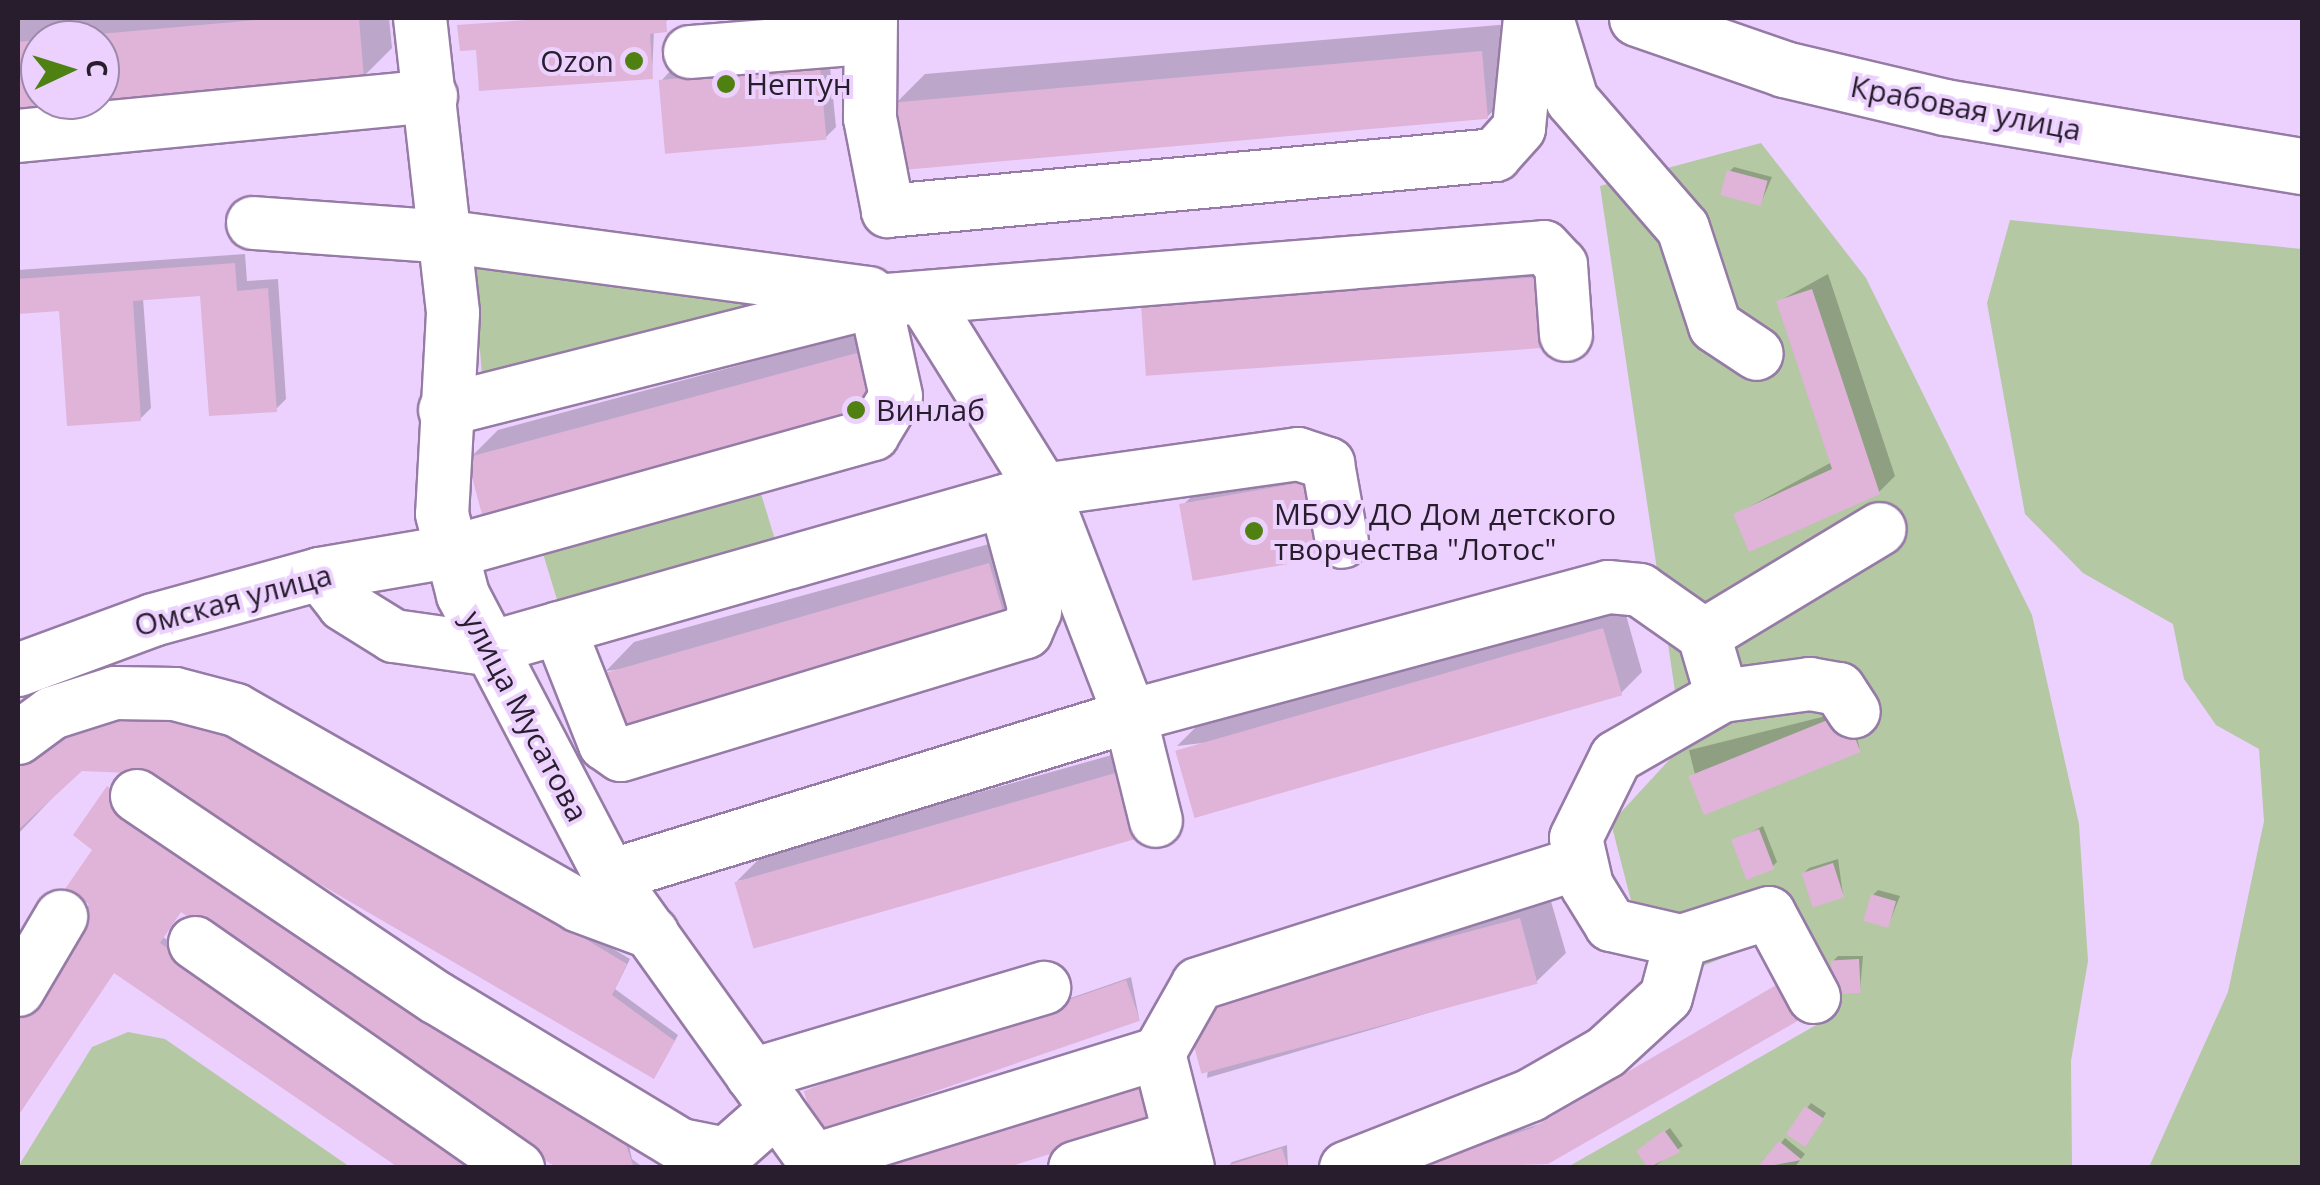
<!DOCTYPE html>
<html>
<head>
<meta charset="utf-8">
<style>
  body { margin:0 }
  #map { position:relative; width:2320px; height:1185px; overflow:hidden; background:#ecd1fe; font-family:"Open Sans",sans-serif }
  div>[style] { position:absolute }
  [style*='--x'] { left:calc(var(--x)*1px); top:calc(var(--y)*1px); width:calc(var(--w)*1px); rotate:calc(var(--a)*1deg) }
  .green>* { inset:0; background:#b3c8a3; transform-origin:0 0 }
  .shadow>* { inset:0; background:#0003; transform-origin:0 0 }
  .building>* { inset:0; background:#dfb4d8; transform-origin:0 0 }
  .roads { filter:drop-shadow(2px 0 #957ba5) drop-shadow(-2px 0 #957ba5) drop-shadow(0 2px #957ba5) drop-shadow(0 -2px #957ba5) }
  .minor>* { height:52px; margin:-26px; padding:0 26px; transform-origin:26px; border-radius:26px; background:#fff }
  .major>* { height:55px; margin:-27.5px; padding:0 27.5px; transform-origin:27.5px; border-radius:27.5px; background:#fff }
  .dots>* { width:28px; height:28px; translate:-50% -50%; box-sizing:border-box; border:5px solid #ecd1fe; border-radius:50% }
  span { translate:-50% -50%; white-space:nowrap; text-align:center; line-height:1.15; -webkit-text-stroke:8px #ecd1fe; paint-order:stroke }
  .poi-label { font-size:30px; color:#271d2d }
  .right { translate:-100% -50%; text-align:right }
  .left { translate:0 -50%; text-align:left }
  .street-label { font-size:30px; color:#271d2d }
  .frame { position:absolute; inset:0; border:20px solid #271d2d; pointer-events:none }
  .north { position:absolute; left:20px; top:20px; width:100px; height:100px; box-sizing:border-box; background:#ecd1fe; border:2px solid #9d89aa; border-radius:50%; rotate:86deg; font-size:28px; font-weight:700; line-height:40px; text-align:center; color:#271d2d }
  .north::after { content:''; display:block; margin:auto; width:35px; height:45px; background:#4f8012; clip-path:polygon(50% 0,100% 100%,50% 72%,0 100%) }
</style>
</head>
<body>
<div id="map">
  <div class="green">
    <div style="clip-path:polygon(1761px 143px,1866px 278px,2032px 615px,2079px 824px,2088px 961px,2071px 1061px,2072px 1167px,1566px 1168px,1818px 1024px,1773px 938px,1653px 986px,1611px 823px,1683px 745px,1600px 186px)"></div>
    <div style="clip-path:polygon(2010px 220px,2302px 249px,2302px 1167px,2149px 1167px,2228px 992px,2264px 821px,2259px 749px,2216px 725px,2184px 679px,2173px 624px,2083px 573px,2025px 514px,1987px 303px)"></div>
    <div style="clip-path:polygon(473px 265px,813px 299px,482px 375px)"></div>
    <div style="left:758px;top:484px;width:62px;height:226px;rotate:73deg"></div>
    <div style="clip-path:polygon(128px 1032px,165px 1039px,350px 1167px,18px 1167px,92px 1047px)"></div>
  </div>
  <div class="shadow">
    <div style="clip-path:polygon(evenodd,18px 18px,389px 18px,392px 48px,363px 77px,18px 109px,18px 18px,40px 40px,100px 40px,100px 100px,40px 100px,40px 40px)"></div>
    <div style="clip-path:polygon(670px 18px,654px 31px,652px 76px,478px 47px,460px 26px)"></div>
    <div style="clip-path:polygon(1510px 24px,1516px 88px,1487px 117px,897px 102px,925px 74px)"></div>
    <div style="clip-path:polygon(829px 57px,836px 127px,825px 138px,662px 80px,672px 69px)"></div>
    <div style="clip-path:polygon(1734px 167px,1772px 177px,1761px 203px,1729px 172px)"></div>
    <div style="clip-path:polygon(1568px 250px,1572px 317px,1149px 374px,1173px 278px)"></div>
    <div style="clip-path:polygon(245px 254px,247px 281px,278px 279px,286px 399px,276px 409px,202px 294px,143px 298px,151px 408px,140px 419px,61px 308px,18px 311px,18px 270px)"></div>
    <div style="clip-path:polygon(1828px 274px,1895px 476px,1879px 492px,1736px 514px,1832px 462px,1779px 301px)"></div>
    <div style="clip-path:polygon(885px 326px,902px 388px,470px 458px,498px 430px)"></div>
    <div style="clip-path:polygon(1331px 465px,1343px 539px,1182px 506px,1198px 490px)"></div>
    <div style="clip-path:polygon(1018px 536px,1006px 627px,606px 671px,634px 642px)"></div>
    <div style="clip-path:polygon(1624px 608px,1642px 672px,1621px 693px,1177px 746px,1198px 725px)"></div>
    <div style="left:1850px;top:710px;width:40px;height:166px;rotate:76deg"></div>
    <div style="clip-path:polygon(274px 745px,630px 959px,615px 989px,678px 1035px,658px 1071px,130px 771px,81px 768px,18px 834px,18px 761px)"></div>
    <div style="clip-path:polygon(1147px 745px,1165px 807px,737px 881px,765px 853px)"></div>
    <div style="clip-path:polygon(113px 783px,624px 1122px,632px 1159px,644px 1168px,561px 1168px,182px 910px,163px 937px,501px 1168px,115px 971px,18px 1115px,18px 1027px,92px 903px)"></div>
    <div style="clip-path:polygon(1763px 826px,1777px 862px,1772px 867px,1734px 841px)"></div>
    <div style="clip-path:polygon(1838px 859px,1843px 895px,1804px 873px,1809px 868px)"></div>
    <div style="clip-path:polygon(1878px 890px,1900px 896px,1888px 926px,1873px 895px)"></div>
    <div style="clip-path:polygon(1548px 891px,1566px 953px,1537px 981px,1207px 1078px,1217px 988px)"></div>
    <div style="clip-path:polygon(1838px 956px,1863px 956px,1860px 990px,1833px 961px)"></div>
    <div style="clip-path:polygon(1131px 977px,1139px 1018px,807px 1092px,812px 1088px)"></div>
    <div style="clip-path:polygon(1153px 1081px,997px 1168px,873px 1168px)"></div>
    <div style="clip-path:polygon(1811px 1103px,1826px 1113px,1810px 1139px,1807px 1108px)"></div>
    <div style="clip-path:polygon(1539px 1124px,1547px 1161px,1404px 1168px)"></div>
    <div style="left:1670px;top:1128px;width:22px;height:39px;rotate:54deg"></div>
    <div style="clip-path:polygon(1785px 1138px,1805px 1154px,1794px 1168px,1761px 1168px)"></div>
    <div style="clip-path:polygon(1287px 1145px,1288px 1168px,1228px 1167px,1232px 1162px)"></div>
  </div>
  <div class="building">
    <div style="clip-path:polygon(278px 18px,359px 18px,364px 79px,18px 111px,18px 42px,40px 40px,40px 100px,100px 100px,100px 40px,66px 37px)"></div>
    <div style="clip-path:polygon(555px 18px,666px 18px,667px 32px,650px 34px,653px 79px,479px 91px,476px 50px,460px 51px,457px 25px)"></div>
    <div style="left:1482px;top:51px;width:68px;height:590px;rotate:85deg"></div>
    <div style="left:820px;top:66px;width:74px;height:162px;rotate:85deg"></div>
    <div style="left:1727px;top:170px;width:42px;height:26px;rotate:15deg"></div>
    <div style="clip-path:polygon(235px 263px,237px 291px,268px 288px,277px 412px,209px 416px,200px 296px,133px 301px,141px 421px,67px 426px,59px 311px,18px 314px,18px 279px)"></div>
    <div style="left:1540px;top:277px;width:71px;height:400px;rotate:86deg"></div>
    <div style="clip-path:polygon(1812px 289px,1880px 494px,1749px 552px,1733px 514px,1832px 469px,1776px 301px)"></div>
    <div style="left:857px;top:353px;width:68px;height:404px;rotate:75deg"></div>
    <div style="left:1315px;top:480px;width:78px;height:138px;rotate:80deg"></div>
    <div style="left:989px;top:563px;width:69px;height:401px;rotate:74deg"></div>
    <div style="left:1603px;top:628px;width:70px;height:445px;rotate:74deg"></div>
    <div style="clip-path:polygon(175px 712px,269px 749px,627px 964px,612px 995px,675px 1041px,654px 1079px,129px 773px,82px 771px,18px 830px,18px 757px,96px 716px)"></div>
    <div style="left:1845px;top:713px;width:42px;height:169px;rotate:68deg"></div>
    <div style="left:1119px;top:772px;width:69px;height:400px;rotate:74deg"></div>
    <div style="clip-path:polygon(107px 786px,620px 1127px,634px 1168px,557px 1168px,181px 912px,160px 943px,490px 1168px,399px 1168px,114px 973px,18px 1116px,18px 1022px,89px 904px,65px 889px,92px 850px,73px 835px)"></div>
    <div style="left:1759px;top:829px;width:43px;height:30px;rotate:69deg"></div>
    <div style="left:1833px;top:863px;width:36px;height:33px;rotate:72deg"></div>
    <div style="left:1871px;top:894px;width:26px;height:28px;rotate:16deg"></div>
    <div style="left:1520px;top:918px;width:68px;height:348px;rotate:75deg"></div>
    <div style="left:1859px;top:959px;width:34px;height:28px;rotate:87deg"></div>
    <div style="clip-path:polygon(1788px 978px,1808px 1015px,1548px 1164px,1412px 1168px,1532px 1128px)"></div>
    <div style="left:1126px;top:980px;width:43px;height:341px;rotate:71deg"></div>
    <div style="clip-path:polygon(1149px 1084px,1160px 1120px,1005px 1168px,879px 1168px)"></div>
    <div style="left:1805px;top:1106px;width:23px;height:34px;rotate:34deg"></div>
    <div style="clip-path:polygon(1664px 1130px,1680px 1152px,1648px 1168px,1636px 1151px)"></div>
    <div style="clip-path:polygon(1779px 1141px,1802px 1160px,1757px 1168px)"></div>
    <div style="clip-path:polygon(1282px 1148px,1288px 1168px,1223px 1168px,1223px 1167px)"></div>
  </div>
  <div class="roads">
    <div class="minor">
      <div style="--x:420;--y:18;--w:297;--a:83.6"></div>
      <div style="--x:453;--y:313;--w:201;--a:93.1"></div>
      <div style="--x:442;--y:514;--w:84;--a:75.5"></div>
      <div style="--x:463;--y:595;--w:317;--a:62.4"></div>
      <div style="--x:610;--y:876;--w:359;--a:54.4"></div>
      <div style="--x:871;--y:18;--w:100;--a:90.6"></div>
      <div style="--x:870;--y:118;--w:95;--a:79"></div>
      <div style="--x:888;--y:211;--w:610;--a:-5.27"></div>
      <div style="--x:1495;--y:155;--w:36;--a:-48"></div>
      <div style="--x:1519;--y:128;--w:111;--a:-84.3"></div>
      <div style="--x:1547;--y:18;--w:86;--a:73"></div>
      <div style="--x:1572;--y:100;--w:169;--a:49.1"></div>
      <div style="--x:1683;--y:228;--w:103;--a:71.9"></div>
      <div style="--x:1715;--y:326;--w:50;--a:33.7"></div>
      <div style="--x:690;--y:52;--w:176;--a:-4.6"></div>
      <div style="--x:18;--y:136;--w:415;--a:-5.5"></div>
      <div style="--x:253;--y:223;--w:196;--a:4.1"></div>
      <div style="--x:449;--y:237;--w:424;--a:7.6"></div>
      <div style="--x:925;--y:301;--w:223;--a:58"></div>
      <div style="--x:1043;--y:490;--w:242;--a:68.9"></div>
      <div style="--x:1130;--y:716;--w:108;--a:76.1"></div>
      <div style="--x:445;--y:410;--w:444;--a:-14.2"></div>
      <div style="--x:875;--y:301;--w:671;--a:-4.61"></div>
      <div style="--x:1544;--y:247;--w:25;--a:47"></div>
      <div style="--x:1561;--y:265;--w:70;--a:85.9"></div>
      <div style="--x:320;--y:574;--w:39;--a:52"></div>
      <div style="--x:344;--y:605;--w:59;--a:31.8"></div>
      <div style="--x:394;--y:636;--w:93;--a:8"></div>
      <div style="--x:486;--y:649;--w:579;--a:-15.93"></div>
      <div style="--x:1043;--y:490;--w:258;--a:-8"></div>
      <div style="--x:1298;--y:454;--w:32;--a:18"></div>
      <div style="--x:1328;--y:464;--w:79;--a:79.8"></div>
      <div style="--x:559;--y:628;--w:125;--a:68.4"></div>
      <div style="--x:605;--y:744;--w:19;--a:35"></div>
      <div style="--x:621;--y:755;--w:423;--a:-16.9"></div>
      <div style="--x:1026;--y:632;--w:23;--a:-67"></div>
      <div style="--x:1035;--y:611;--w:114;--a:-105.3"></div>
      <div style="--x:1704;--y:635;--w:205;--a:-31.1"></div>
      <div style="--x:18;--y:670;--w:144;--a:-20.3"></div>
      <div style="--x:153;--y:620;--w:173;--a:-15.4"></div>
      <div style="--x:320;--y:574;--w:137;--a:-9.7"></div>
      <div style="--x:455;--y:551;--w:434;--a:-15.6"></div>
      <div style="--x:873;--y:434;--w:44;--a:-58.8"></div>
      <div style="--x:896;--y:396;--w:97;--a:-102.5"></div>
      <div style="--x:18;--y:738;--w:42;--a:-36.3"></div>
      <div style="--x:52;--y:713;--w:66;--a:-17.6"></div>
      <div style="--x:115;--y:693;--w:60;--a:1"></div>
      <div style="--x:175;--y:694;--w:63;--a:14.7"></div>
      <div style="--x:236;--y:710;--w:395;--a:29.7"></div>
      <div style="--x:579;--y:906;--w:78;--a:20.3"></div>
      <div style="--x:137;--y:796;--w:362;--a:34"></div>
      <div style="--x:437;--y:998;--w:285;--a:31.1"></div>
      <div style="--x:681;--y:1145;--w:46;--a:11.3"></div>
      <div style="--x:726;--y:1154;--w:68;--a:-41.4"></div>
      <div style="--x:610;--y:876;--w:544;--a:-17.1"></div>
      <div style="--x:1130;--y:716;--w:495;--a:-15.1"></div>
      <div style="--x:1608;--y:587;--w:32;--a:5"></div>
      <div style="--x:1640;--y:590;--w:78;--a:35.1"></div>
      <div style="--x:1704;--y:635;--w:64;--a:73.6"></div>
      <div style="--x:195;--y:943;--w:394;--a:34.9"></div>
      <div style="--x:18;--y:990;--w:85;--a:-59.5"></div>
      <div style="--x:1814;--y:997;--w:95;--a:-118.2"></div>
      <div style="--x:1769;--y:913;--w:92;--a:162.3"></div>
      <div style="--x:1681;--y:941;--w:72;--a:-167.1"></div>
      <div style="--x:1611;--y:925;--w:46;--a:-121.6"></div>
      <div style="--x:1587;--y:886;--w:49;--a:-102.9"></div>
      <div style="--x:1576;--y:838;--w:90;--a:-63.7"></div>
      <div style="--x:1616;--y:757;--w:122;--a:-29.9"></div>
      <div style="--x:1722;--y:696;--w:89;--a:-7.8"></div>
      <div style="--x:1810;--y:684;--w:29;--a:10"></div>
      <div style="--x:1839;--y:689;--w:27;--a:57"></div>
      <div style="--x:752;--y:1075;--w:305;--a:-16.6"></div>
      <div style="--x:814;--y:1160;--w:361;--a:-17.2"></div>
      <div style="--x:1075;--y:1168;--w:107;--a:-16.9"></div>
      <div style="--x:1188;--y:1168;--w:119;--a:-104.2"></div>
      <div style="--x:1159;--y:1053;--w:79;--a:-60.5"></div>
      <div style="--x:1198;--y:984;--w:401;--a:-17.6"></div>
      <div style="--x:1346;--y:1168;--w:199;--a:-21.5"></div>
      <div style="--x:1531;--y:1095;--w:86;--a:-29.8"></div>
      <div style="--x:1606;--y:1052;--w:81;--a:-42.5"></div>
      <div style="--x:1666;--y:997;--w:58;--a:-75"></div>
    </div>
    <div class="major">
      <div style="--x:1637;--y:18;--w:156;--a:19.1"></div>
      <div style="--x:1784;--y:69;--w:165;--a:13.3"></div>
      <div style="--x:1945;--y:107;--w:362;--a:9.4"></div>
    </div>
  </div>
  <div class="dots">
    <div style="left:634px;top:61px;background:#4f8012"></div>
    <div style="left:726px;top:84px;background:#4f8012"></div>
    <div style="left:856px;top:410px;background:#4f8012"></div>
    <div style="left:1254px;top:531px;background:#4f8012"></div>
  </div>
  <div class="poi-label">
    <span class="right" style="left:614px;top:61px">Ozon</span>
    <span class="left" style="left:746px;top:84px">Нептун</span>
    <span class="left" style="left:876px;top:410px">Винлаб</span>
    <span class="left" style="left:1274px;top:531px">МБОУ ДО Дом детского<br>творчества "Лотос"</span>
  </div>
  <div class="street-label">
    <span style="left:1966px;top:108px;rotate:11deg">Крабовая улица</span>
    <span style="left:233px;top:600px;rotate:-15deg">Омская улица</span>
    <span style="left:525px;top:716px;rotate:62deg">улица Мусатова</span>
  </div>
  <div class="frame"></div>
  <div class="north">С</div>
</div>
</body>
</html>
